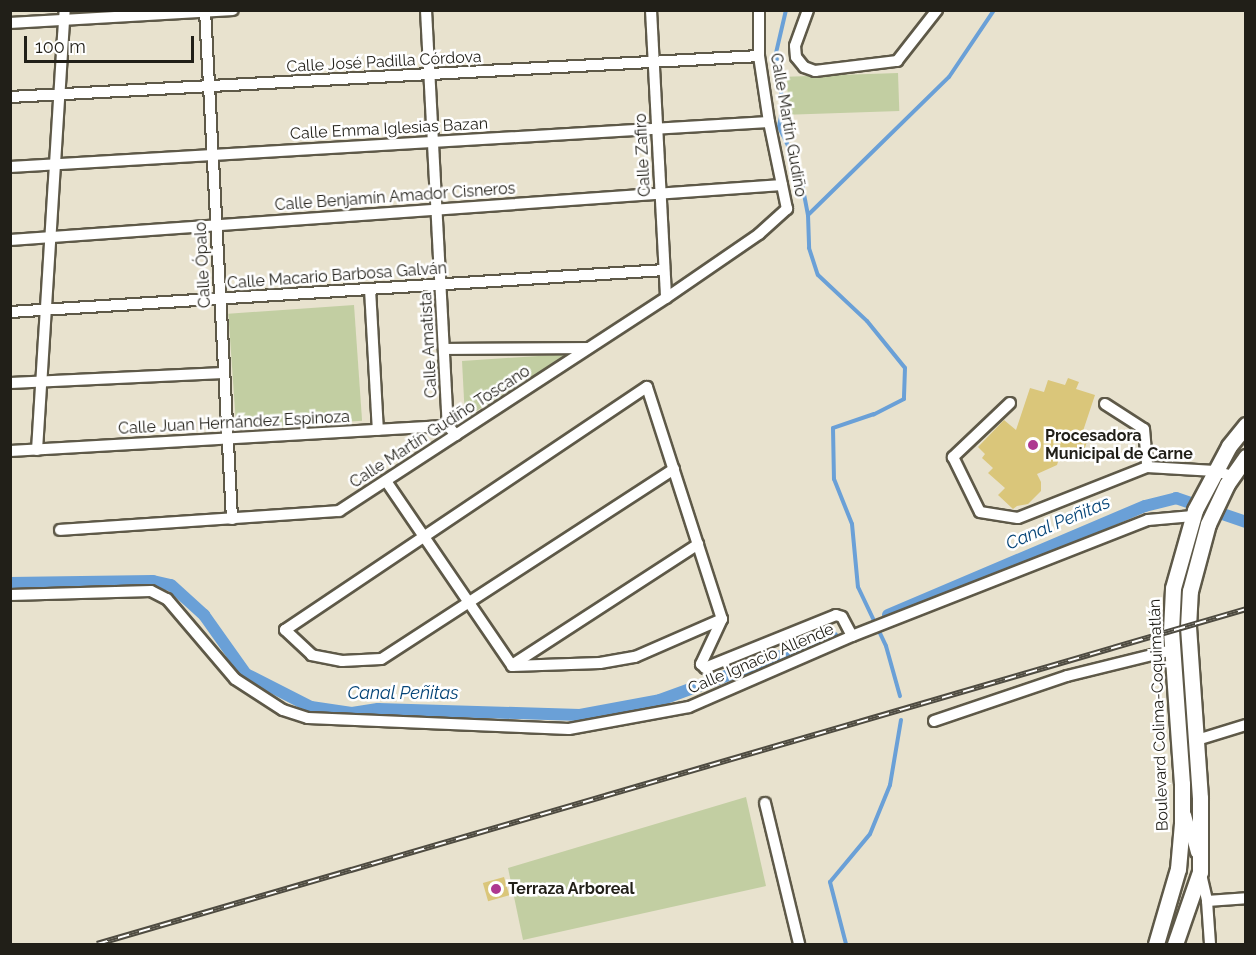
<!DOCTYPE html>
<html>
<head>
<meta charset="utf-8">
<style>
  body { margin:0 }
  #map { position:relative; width:1256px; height:955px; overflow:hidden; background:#e8e2ce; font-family:Raleway,sans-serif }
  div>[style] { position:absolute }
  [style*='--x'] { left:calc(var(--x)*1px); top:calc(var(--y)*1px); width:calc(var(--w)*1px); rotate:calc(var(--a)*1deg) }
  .green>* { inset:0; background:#c2cea2; transform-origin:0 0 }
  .stream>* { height:4px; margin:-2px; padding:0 2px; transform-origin:2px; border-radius:2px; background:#6aa0d7 }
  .canal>* { height:12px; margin:-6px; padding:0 6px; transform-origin:6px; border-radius:6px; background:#6aa0d7 }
  .building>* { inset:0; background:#dac67a; transform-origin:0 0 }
  .roads { filter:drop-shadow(2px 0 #5e5948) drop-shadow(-2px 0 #5e5948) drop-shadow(0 2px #5e5948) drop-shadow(0 -2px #5e5948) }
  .street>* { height:10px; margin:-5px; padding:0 5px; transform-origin:5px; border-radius:5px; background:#fff }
  .secondary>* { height:15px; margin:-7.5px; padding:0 7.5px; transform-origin:7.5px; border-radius:7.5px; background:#fff }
  .rail>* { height:6px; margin-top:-3px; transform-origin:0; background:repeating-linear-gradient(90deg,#fff 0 11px,#4e4b41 0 22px); box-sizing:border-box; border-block:2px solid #4e4b41 }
  .dots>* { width:16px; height:16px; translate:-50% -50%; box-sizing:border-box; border:3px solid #fff; border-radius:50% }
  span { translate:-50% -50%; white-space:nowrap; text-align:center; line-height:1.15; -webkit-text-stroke:5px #fff; paint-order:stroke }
  .street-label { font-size:16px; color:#211f18 }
  .poi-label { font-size:16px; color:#211f18; font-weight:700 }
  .left { translate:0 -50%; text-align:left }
  .water-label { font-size:18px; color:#064578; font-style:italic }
  .frame { position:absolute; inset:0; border:12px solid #211f18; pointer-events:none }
  .scale { position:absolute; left:24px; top:36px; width:170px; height:27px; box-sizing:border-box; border:3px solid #211f18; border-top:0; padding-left:8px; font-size:18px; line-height:21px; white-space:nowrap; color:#211f18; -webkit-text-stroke:4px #fff; paint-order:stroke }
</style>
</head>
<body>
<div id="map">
  <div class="green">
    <div style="left:898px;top:73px;width:38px;height:111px;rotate:88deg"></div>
    <div style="left:354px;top:305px;width:116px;height:126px;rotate:86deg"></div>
    <div style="clip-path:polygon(569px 354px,465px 418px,462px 361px)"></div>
    <div style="clip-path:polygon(746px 797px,766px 886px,523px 940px,508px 868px)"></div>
  </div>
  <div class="stream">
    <div style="--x:786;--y:10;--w:44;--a:103.1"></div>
    <div style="--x:776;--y:53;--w:53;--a:82.5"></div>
    <div style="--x:783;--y:106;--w:21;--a:101"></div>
    <div style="--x:779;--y:127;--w:46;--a:64"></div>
    <div style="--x:799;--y:168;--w:48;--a:79.2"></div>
    <div style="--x:808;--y:215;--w:33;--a:88"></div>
    <div style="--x:809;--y:248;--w:28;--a:72"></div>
    <div style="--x:818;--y:275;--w:67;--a:43.2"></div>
    <div style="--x:867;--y:321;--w:60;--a:51"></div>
    <div style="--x:905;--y:368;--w:31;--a:92"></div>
    <div style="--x:904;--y:399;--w:34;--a:153"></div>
    <div style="--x:874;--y:414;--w:43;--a:161.1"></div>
    <div style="--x:833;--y:428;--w:51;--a:88.9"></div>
    <div style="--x:834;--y:479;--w:48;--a:68.2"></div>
    <div style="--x:852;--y:524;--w:63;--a:84.6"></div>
    <div style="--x:858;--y:587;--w:65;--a:64.6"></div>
    <div style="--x:886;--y:646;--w:52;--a:74.4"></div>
    <div style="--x:808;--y:215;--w:197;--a:-44.4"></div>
    <div style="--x:949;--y:77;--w:81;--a:-56.1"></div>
    <div style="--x:846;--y:944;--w:64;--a:-104.5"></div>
    <div style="--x:830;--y:882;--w:62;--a:-50.2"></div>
    <div style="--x:870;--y:834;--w:53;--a:-67.8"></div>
    <div style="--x:890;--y:785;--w:66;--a:-80.4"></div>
  </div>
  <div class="canal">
    <div style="--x:10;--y:583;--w:143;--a:-0.8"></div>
    <div style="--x:153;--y:581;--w:18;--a:13"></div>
    <div style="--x:171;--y:585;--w:45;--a:42.3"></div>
    <div style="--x:204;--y:615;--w:72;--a:54.6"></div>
    <div style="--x:246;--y:674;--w:73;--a:26.9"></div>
    <div style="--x:311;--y:707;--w:41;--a:8.3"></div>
    <div style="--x:352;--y:713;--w:26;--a:-9"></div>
    <div style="--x:378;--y:709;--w:202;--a:1.7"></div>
    <div style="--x:580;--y:715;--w:81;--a:-10.6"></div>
    <div style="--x:660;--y:700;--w:184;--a:-20"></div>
    <div style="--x:888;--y:615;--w:279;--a:-23"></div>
    <div style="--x:1145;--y:506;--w:32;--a:-14"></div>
    <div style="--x:1176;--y:498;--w:74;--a:18.9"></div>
  </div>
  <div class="building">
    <div style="clip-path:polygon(1068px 378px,1079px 382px,1076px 389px,1095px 395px,1082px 434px,1089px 436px,1082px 456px,1062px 449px,1057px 465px,1037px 474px,1041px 482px,1041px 491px,1028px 504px,1017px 506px,1013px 509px,998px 495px,1005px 488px,988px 473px,993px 468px,982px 458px,985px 454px,978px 447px,1004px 420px,1016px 430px,1030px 388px,1044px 392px,1048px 380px,1065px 385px)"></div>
    <div style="left:504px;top:877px;width:19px;height:22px;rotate:74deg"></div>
  </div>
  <div class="roads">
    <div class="street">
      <div style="--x:205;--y:10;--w:510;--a:86.96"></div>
      <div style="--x:426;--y:10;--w:417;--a:87"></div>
      <div style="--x:651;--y:10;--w:288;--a:87"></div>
      <div style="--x:808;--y:10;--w:38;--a:110"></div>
      <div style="--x:795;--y:46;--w:11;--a:85"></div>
      <div style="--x:796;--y:57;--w:13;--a:51"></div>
      <div style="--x:804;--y:67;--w:12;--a:20"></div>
      <div style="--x:815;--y:71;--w:83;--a:-7"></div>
      <div style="--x:897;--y:61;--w:65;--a:-51.9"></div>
      <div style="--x:10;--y:23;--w:223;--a:-3.3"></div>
      <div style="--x:10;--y:97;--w:750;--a:-3.13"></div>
      <div style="--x:10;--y:167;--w:760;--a:-3.39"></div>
      <div style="--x:10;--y:240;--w:774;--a:-4.08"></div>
      <div style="--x:370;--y:289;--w:141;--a:86.8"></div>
      <div style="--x:10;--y:312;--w:655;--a:-3.67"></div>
      <div style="--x:444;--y:349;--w:144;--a:-0.4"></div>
      <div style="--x:10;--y:383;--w:214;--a:-2.7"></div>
      <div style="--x:1010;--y:403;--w:79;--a:136.5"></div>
      <div style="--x:953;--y:457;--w:61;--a:63.9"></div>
      <div style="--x:980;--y:512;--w:38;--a:9"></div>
      <div style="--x:1018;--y:518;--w:139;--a:-21.6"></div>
      <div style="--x:1147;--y:467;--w:68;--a:3.4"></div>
      <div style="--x:1215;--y:471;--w:18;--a:16"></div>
      <div style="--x:1105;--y:404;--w:46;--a:32.7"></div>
      <div style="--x:1144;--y:429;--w:38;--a:85"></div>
      <div style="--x:37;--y:450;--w:441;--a:-86.4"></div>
      <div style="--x:10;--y:451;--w:439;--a:-3.3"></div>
      <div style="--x:448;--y:426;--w:12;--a:48"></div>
      <div style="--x:674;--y:469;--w:349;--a:147"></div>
      <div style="--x:381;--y:659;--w:39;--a:177"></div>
      <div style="--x:342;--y:661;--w:31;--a:-169"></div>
      <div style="--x:312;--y:655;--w:37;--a:-137"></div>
      <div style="--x:285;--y:630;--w:436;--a:-33.9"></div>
      <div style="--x:647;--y:387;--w:244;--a:72.1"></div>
      <div style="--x:386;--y:481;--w:224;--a:55.7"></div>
      <div style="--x:60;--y:530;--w:280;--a:-3.9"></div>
      <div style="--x:339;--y:511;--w:390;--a:-33.1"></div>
      <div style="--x:666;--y:298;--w:113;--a:-34.5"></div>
      <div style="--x:759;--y:234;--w:38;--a:-42"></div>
      <div style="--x:787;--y:209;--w:89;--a:-101.7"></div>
      <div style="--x:769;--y:122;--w:67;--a:-98.6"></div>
      <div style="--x:759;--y:56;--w:46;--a:-90"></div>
      <div style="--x:10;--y:595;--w:141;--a:-1.6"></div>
      <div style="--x:151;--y:591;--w:18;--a:27"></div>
      <div style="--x:167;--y:599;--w:105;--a:49.6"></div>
      <div style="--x:235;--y:679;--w:57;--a:32.9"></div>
      <div style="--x:283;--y:710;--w:26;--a:18"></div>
      <div style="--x:308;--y:718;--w:261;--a:2.4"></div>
      <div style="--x:569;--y:729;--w:122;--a:-10.4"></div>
      <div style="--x:689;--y:707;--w:178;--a:-23.5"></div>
      <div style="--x:852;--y:636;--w:318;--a:-21.4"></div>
      <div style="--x:1148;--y:520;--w:45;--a:-5.1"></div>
      <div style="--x:512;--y:665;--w:222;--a:-33"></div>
      <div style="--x:512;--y:666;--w:88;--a:-2"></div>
      <div style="--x:600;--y:663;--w:36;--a:-10"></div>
      <div style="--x:635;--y:657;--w:95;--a:-23.6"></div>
      <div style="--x:722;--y:619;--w:50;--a:115"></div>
      <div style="--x:701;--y:664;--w:6;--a:45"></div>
      <div style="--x:705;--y:668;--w:141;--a:-22"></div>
      <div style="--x:836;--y:615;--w:6;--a:18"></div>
      <div style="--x:842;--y:617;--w:21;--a:62"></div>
      <div style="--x:934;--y:721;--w:140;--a:-18.7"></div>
      <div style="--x:1067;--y:676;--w:108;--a:-13.9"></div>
      <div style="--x:1197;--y:740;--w:51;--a:-17"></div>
      <div style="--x:765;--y:803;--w:145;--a:76.4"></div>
      <div style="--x:1186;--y:815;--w:39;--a:75"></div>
      <div style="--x:1201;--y:874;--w:28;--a:77"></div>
      <div style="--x:1207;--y:901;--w:43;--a:86"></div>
      <div style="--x:1207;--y:901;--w:39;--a:-4"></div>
    </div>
    <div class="secondary">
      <div style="--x:1156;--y:944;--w:78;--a:-73.7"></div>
      <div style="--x:1178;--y:869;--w:46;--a:-85"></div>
      <div style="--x:1182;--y:823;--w:39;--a:-90"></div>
      <div style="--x:1182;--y:784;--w:153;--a:-94.1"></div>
      <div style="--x:1171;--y:631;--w:43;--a:-87.3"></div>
      <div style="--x:1173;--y:588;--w:81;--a:-74.2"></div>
      <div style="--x:1195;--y:510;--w:72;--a:-62"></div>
      <div style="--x:1229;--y:446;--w:27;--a:-51"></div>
      <div style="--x:1175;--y:944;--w:76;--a:-70.9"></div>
      <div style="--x:1200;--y:872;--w:74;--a:-90"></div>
      <div style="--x:1200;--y:798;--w:171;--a:-94"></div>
      <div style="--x:1188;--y:627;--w:36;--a:-87"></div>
      <div style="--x:1190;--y:591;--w:69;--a:-75"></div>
      <div style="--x:1208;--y:524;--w:44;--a:-64.6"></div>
      <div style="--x:1227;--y:484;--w:33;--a:-55"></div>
    </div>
  </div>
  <div class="rail">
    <div style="--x:97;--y:944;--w:1197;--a:-16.25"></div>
  </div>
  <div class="dots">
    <div style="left:1033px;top:445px;background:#ae3890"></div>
    <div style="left:496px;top:889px;background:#ae3890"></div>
  </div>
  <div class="street-label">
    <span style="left:384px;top:62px;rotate:-3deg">Calle José Padilla Córdova</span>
    <span style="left:788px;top:125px;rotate:80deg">Calle Martín Gudiño</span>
    <span style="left:389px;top:129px;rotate:-3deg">Calle Emma Iglesias Bazan</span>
    <span style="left:643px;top:155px;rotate:-93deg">Calle Zafiro</span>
    <span style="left:395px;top:197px;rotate:-4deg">Calle Benjamín Amador Cisneros</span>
    <span style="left:203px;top:265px;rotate:-93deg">Calle Ópalo</span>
    <span style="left:337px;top:276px;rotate:-4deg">Calle Macario Barbosa Galván</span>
    <span style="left:429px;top:345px;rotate:-93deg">Calle Amatista</span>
    <span style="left:234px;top:423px;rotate:-3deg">Calle Juan Hernández Espinoza</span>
    <span style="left:440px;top:427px;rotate:-33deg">Calle Martín Gudiño Toscano</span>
    <span style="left:761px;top:659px;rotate:-23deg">Calle Ignacio Allende</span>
    <span style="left:1159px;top:715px;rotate:-92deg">Boulevard Colima-Coquimatlán</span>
  </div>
  <div class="poi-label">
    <span class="left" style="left:1045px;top:445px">Procesadora<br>Municipal de Carne</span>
    <span class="left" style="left:508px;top:889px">Terraza Arboreal</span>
  </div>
  <div class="water-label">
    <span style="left:1058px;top:523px;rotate:-23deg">Canal Peñitas</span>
    <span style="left:403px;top:693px">Canal Peñitas</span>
  </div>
  <div class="frame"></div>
  <div class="scale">100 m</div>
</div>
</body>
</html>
